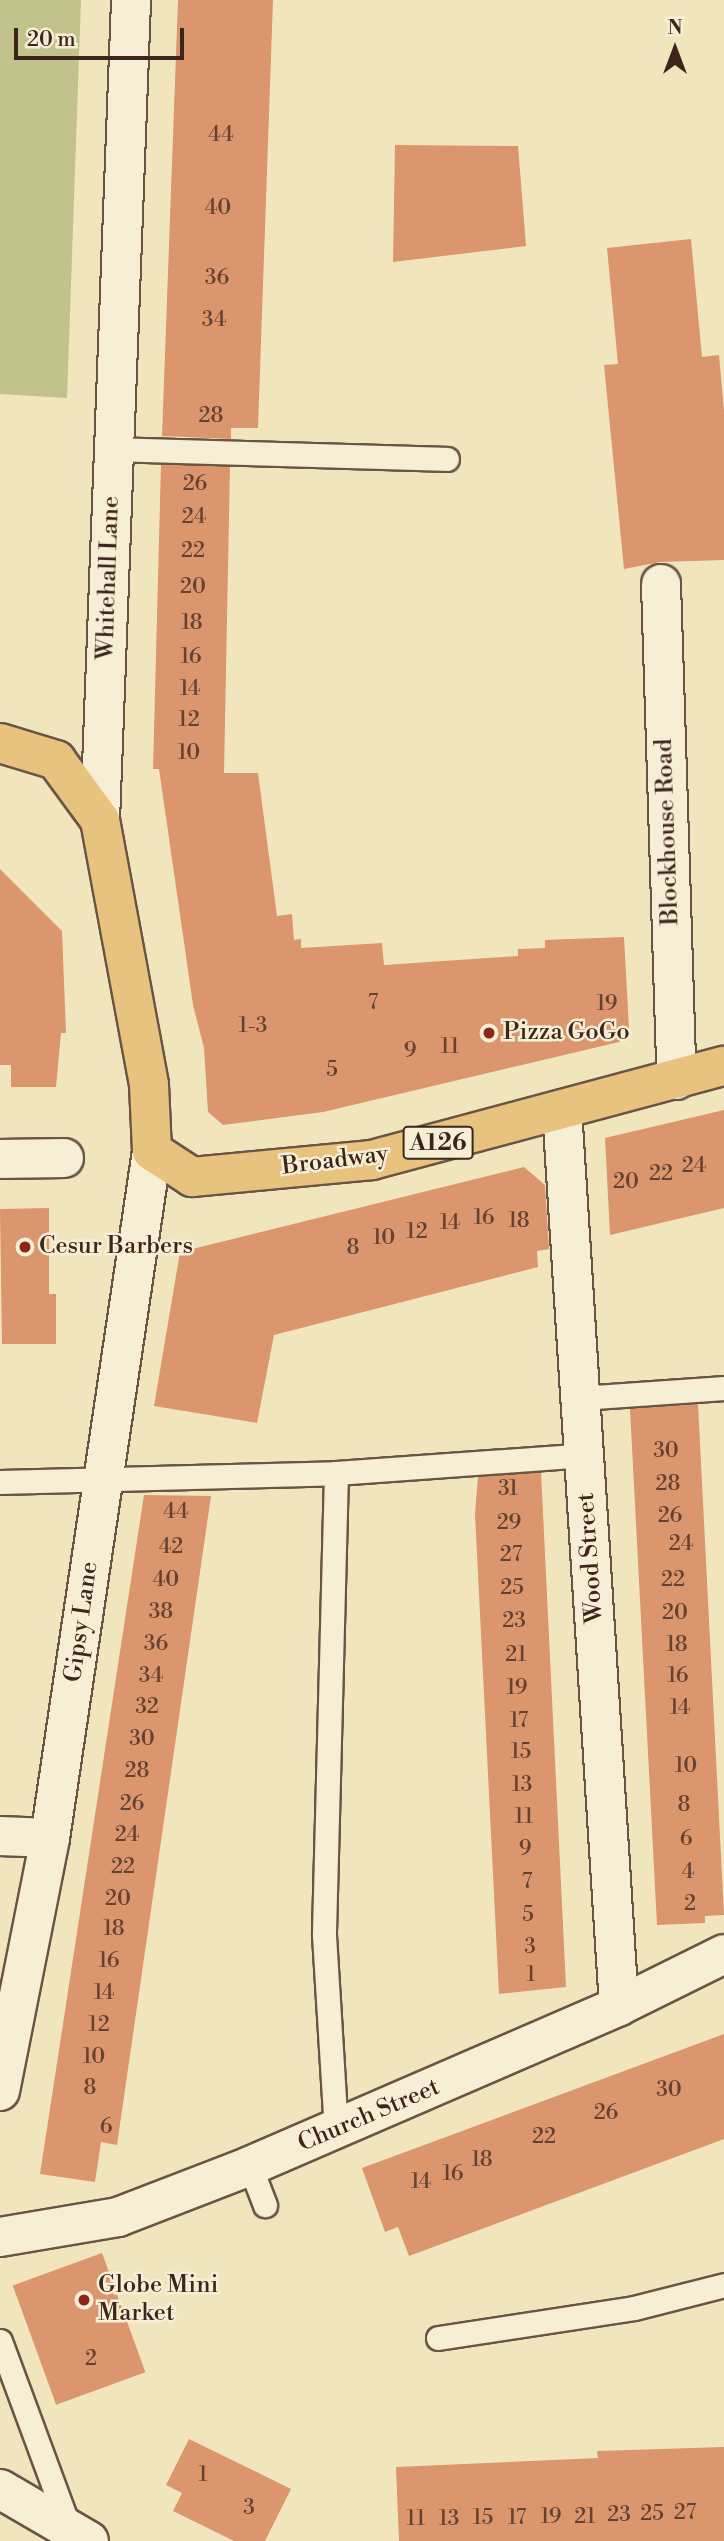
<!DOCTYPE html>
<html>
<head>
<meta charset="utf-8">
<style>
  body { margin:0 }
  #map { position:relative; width:724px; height:2541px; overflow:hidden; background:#f1e5be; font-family:"Libre Bodoni",serif }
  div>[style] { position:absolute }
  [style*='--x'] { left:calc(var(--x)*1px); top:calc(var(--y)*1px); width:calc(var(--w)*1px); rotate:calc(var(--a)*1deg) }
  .green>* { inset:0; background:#c2c28c }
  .building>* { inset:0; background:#db966d; transform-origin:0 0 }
  .roads { filter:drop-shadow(2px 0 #6a5544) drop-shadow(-2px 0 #6a5544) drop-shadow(0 2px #6a5544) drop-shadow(0 -2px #6a5544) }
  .service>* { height:23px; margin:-11.5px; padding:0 11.5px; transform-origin:11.5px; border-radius:11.5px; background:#f6eed5 }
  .minor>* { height:38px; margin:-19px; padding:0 19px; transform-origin:19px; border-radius:19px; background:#f6eed5 }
  .primary>* { height:38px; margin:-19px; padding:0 19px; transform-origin:19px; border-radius:19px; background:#e8c27f }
  .dots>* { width:19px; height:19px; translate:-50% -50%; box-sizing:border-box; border:4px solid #f6eed5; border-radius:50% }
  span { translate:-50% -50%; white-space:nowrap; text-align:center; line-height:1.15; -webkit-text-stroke:5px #f6eed5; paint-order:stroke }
  .number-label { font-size:21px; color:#644130 }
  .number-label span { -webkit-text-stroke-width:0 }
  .shield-label span { padding:2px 5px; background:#f6eed5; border:2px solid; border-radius:5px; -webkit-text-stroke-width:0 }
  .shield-label { font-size:23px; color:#3d251c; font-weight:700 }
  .street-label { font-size:24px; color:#3d251c }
  .poi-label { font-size:24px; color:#3d251c }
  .left { translate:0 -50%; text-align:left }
  .north { position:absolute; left:640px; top:14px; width:70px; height:70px; -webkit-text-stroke:5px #f6eed5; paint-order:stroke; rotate:0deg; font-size:19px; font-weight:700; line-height:28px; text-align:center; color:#3d251c }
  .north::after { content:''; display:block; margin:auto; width:24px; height:32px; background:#3d251c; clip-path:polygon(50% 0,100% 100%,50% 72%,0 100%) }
  .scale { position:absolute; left:14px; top:28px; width:170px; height:32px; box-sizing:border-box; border:4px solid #3d251c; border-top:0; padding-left:9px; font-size:21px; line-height:24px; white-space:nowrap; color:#3d251c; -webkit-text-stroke:5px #f6eed5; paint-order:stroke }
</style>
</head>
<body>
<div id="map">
  <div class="green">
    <div style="clip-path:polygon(0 0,81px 0,67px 398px,0 394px)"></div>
  </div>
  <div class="building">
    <div style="clip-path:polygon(178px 0,273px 0,258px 428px,231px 428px,231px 439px,162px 436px)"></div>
    <div style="clip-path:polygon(395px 145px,518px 146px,526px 246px,393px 262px)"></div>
    <div style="clip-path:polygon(691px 239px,702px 357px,719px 355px,724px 411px,724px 560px,660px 562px,624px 569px,604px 365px,618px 364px,607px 248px)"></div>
    <div style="clip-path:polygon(161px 464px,230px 466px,224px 773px,258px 773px,277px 916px,292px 914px,294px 940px,301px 939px,301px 948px,382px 943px,384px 965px,518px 956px,518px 949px,545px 948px,545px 940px,624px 937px,629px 1029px,619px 1042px,323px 1112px,223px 1125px,208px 1112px,204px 1048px,193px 1005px,159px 769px,153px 769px)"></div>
    <div style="clip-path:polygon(0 869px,62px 931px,66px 1033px,61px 1033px,56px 1087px,11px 1087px,11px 1065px,0 1065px)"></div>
    <div style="clip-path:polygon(724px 1110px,724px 1208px,610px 1235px,605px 1138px)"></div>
    <div style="clip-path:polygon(524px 1167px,545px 1185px,549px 1249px,537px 1251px,538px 1267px,274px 1335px,257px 1423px,154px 1406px,180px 1252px)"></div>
    <div style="clip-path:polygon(49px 1208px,49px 1294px,56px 1294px,56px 1344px,2px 1344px,0 1209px)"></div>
    <div style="clip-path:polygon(698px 1404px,724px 1915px,705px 1916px,705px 1923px,657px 1925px,630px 1409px)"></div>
    <div style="clip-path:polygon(541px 1472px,566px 1987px,499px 1994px,475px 1514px,478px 1477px)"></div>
    <div style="clip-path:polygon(144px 1495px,211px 1496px,117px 2145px,101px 2142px,95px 2182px,40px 2174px)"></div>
    <div style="clip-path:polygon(724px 2034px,724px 2139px,409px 2256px,398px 2227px,385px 2232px,362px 2168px)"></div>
    <div style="left:102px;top:2253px;width:127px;height:95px;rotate:70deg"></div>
    <div style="clip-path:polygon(189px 2439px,291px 2489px,265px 2541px,234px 2541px,173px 2511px,182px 2493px,166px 2485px)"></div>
    <div style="clip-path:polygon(724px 2447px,724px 2541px,399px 2541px,396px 2467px,598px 2458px,597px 2451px)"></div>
  </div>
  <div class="roads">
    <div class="service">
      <div style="--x:113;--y:449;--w:334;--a:1.7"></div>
      <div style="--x:581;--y:1398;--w:143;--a:-4"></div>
      <div style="--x:336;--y:1473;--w:462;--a:91.5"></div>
      <div style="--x:324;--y:1935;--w:197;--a:86.5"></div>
      <div style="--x:0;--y:1482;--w:336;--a:-1.5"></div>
      <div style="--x:336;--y:1473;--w:250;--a:-4.1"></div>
      <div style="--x:250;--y:2166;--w:42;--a:69"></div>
      <div style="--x:438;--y:2338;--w:198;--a:-8.7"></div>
      <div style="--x:634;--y:2308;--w:93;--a:-14.3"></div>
      <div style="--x:0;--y:2341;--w:202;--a:69.7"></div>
    </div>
    <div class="minor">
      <div style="--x:661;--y:584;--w:496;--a:88.2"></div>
      <div style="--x:100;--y:820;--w:821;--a:-87.83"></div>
      <div style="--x:562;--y:1110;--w:898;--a:86.36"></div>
      <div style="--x:0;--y:1159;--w:64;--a:-0.9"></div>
      <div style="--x:0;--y:1836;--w:50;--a:2.3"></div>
      <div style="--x:0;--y:2091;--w:258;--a:-78.8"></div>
      <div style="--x:50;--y:1838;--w:695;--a:-81.55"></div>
      <div style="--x:0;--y:2237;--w:120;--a:-9.6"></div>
      <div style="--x:118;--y:2217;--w:142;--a:-21.1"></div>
      <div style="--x:250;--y:2166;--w:402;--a:-23.4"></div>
      <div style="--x:619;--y:2006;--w:117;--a:-26.3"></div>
      <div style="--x:0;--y:2489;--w:103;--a:30.3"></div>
    </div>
    <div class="primary">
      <div style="--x:0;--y:743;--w:59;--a:16.9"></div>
      <div style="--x:56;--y:760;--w:74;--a:53.7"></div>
      <div style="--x:100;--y:820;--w:269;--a:79.5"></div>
      <div style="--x:149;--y:1085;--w:66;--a:87.4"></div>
      <div style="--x:152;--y:1151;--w:48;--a:33"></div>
      <div style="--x:192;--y:1177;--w:181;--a:-5.4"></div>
      <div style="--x:372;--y:1160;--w:364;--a:-15"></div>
    </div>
  </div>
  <div class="dots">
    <div style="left:489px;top:1033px;background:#8f2418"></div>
    <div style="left:25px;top:1247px;background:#8f2418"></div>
    <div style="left:84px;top:2300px;background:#8f2418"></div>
  </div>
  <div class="number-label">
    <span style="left:221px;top:135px">44</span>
    <span style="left:218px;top:208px">40</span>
    <span style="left:217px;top:278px">36</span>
    <span style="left:214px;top:320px">34</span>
    <span style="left:211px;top:416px">28</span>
    <span style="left:195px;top:484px">26</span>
    <span style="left:194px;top:517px">24</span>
    <span style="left:193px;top:551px">22</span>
    <span style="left:193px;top:587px">20</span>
    <span style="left:192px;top:623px">18</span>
    <span style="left:191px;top:657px">16</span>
    <span style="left:190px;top:689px">14</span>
    <span style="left:189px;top:720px">12</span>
    <span style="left:189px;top:753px">10</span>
    <span style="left:373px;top:1003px">7</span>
    <span style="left:607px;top:1004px">19</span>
    <span style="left:253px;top:1026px">1-3</span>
    <span style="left:450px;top:1047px">11</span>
    <span style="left:410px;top:1051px">9</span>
    <span style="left:332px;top:1070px">5</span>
    <span style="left:694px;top:1166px">24</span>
    <span style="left:661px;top:1174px">22</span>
    <span style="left:626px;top:1182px">20</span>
    <span style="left:484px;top:1218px">16</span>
    <span style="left:519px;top:1221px">18</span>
    <span style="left:450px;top:1223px">14</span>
    <span style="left:417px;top:1232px">12</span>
    <span style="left:384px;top:1238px">10</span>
    <span style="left:353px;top:1248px">8</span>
    <span style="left:666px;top:1451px">30</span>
    <span style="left:668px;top:1484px">28</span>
    <span style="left:508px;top:1489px">31</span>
    <span style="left:176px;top:1512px">44</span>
    <span style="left:670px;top:1516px">26</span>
    <span style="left:509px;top:1523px">29</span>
    <span style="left:681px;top:1544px">24</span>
    <span style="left:171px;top:1547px">42</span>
    <span style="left:511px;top:1555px">27</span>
    <span style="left:166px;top:1580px">40</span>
    <span style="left:673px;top:1580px">22</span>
    <span style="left:512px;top:1588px">25</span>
    <span style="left:161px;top:1612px">38</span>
    <span style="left:675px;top:1613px">20</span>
    <span style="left:514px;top:1621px">23</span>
    <span style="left:156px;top:1644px">36</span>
    <span style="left:677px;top:1645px">18</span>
    <span style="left:516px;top:1655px">21</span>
    <span style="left:151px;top:1676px">34</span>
    <span style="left:678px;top:1676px">16</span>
    <span style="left:517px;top:1688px">19</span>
    <span style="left:147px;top:1707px">32</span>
    <span style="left:680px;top:1708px">14</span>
    <span style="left:519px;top:1721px">17</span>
    <span style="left:142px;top:1739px">30</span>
    <span style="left:521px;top:1752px">15</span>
    <span style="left:686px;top:1766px">10</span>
    <span style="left:137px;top:1771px">28</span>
    <span style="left:522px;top:1785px">13</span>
    <span style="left:132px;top:1804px">26</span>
    <span style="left:684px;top:1805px">8</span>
    <span style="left:524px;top:1817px">11</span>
    <span style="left:127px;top:1835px">24</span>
    <span style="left:686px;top:1839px">6</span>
    <span style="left:525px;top:1849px">9</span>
    <span style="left:123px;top:1867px">22</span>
    <span style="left:688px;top:1872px">4</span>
    <span style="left:527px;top:1882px">7</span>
    <span style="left:118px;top:1899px">20</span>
    <span style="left:690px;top:1904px">2</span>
    <span style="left:528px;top:1915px">5</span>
    <span style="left:114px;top:1929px">18</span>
    <span style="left:530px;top:1947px">3</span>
    <span style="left:109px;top:1961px">16</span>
    <span style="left:531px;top:1975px">1</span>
    <span style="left:104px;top:1993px">14</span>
    <span style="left:99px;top:2025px">12</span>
    <span style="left:94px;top:2057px">10</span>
    <span style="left:90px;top:2088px">8</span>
    <span style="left:669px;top:2090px">30</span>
    <span style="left:606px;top:2113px">26</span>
    <span style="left:106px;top:2127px">6</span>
    <span style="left:544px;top:2137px">22</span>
    <span style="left:482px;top:2160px">18</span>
    <span style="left:453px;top:2174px">16</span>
    <span style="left:421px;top:2182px">14</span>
    <span style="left:91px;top:2359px">2</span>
    <span style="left:203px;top:2475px">1</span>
    <span style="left:249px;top:2508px">3</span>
    <span style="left:685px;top:2513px">27</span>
    <span style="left:652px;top:2514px">25</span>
    <span style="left:619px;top:2515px">23</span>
    <span style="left:551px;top:2517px">19</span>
    <span style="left:585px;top:2517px">21</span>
    <span style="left:483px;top:2518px">15</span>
    <span style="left:517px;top:2518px">17</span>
    <span style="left:416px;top:2519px">11</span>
    <span style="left:449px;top:2519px">13</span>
  </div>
  <div class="shield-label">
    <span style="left:438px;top:1143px">A126</span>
  </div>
  <div class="street-label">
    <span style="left:109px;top:578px;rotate:-88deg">Whitehall Lane</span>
    <span style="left:668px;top:832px;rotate:-92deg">Blockhouse Road</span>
    <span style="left:335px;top:1161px;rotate:-7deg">Broadway</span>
    <span style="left:591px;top:1558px;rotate:-94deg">Wood Street</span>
    <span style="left:82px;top:1622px;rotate:-82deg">Gipsy Lane</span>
    <span style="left:369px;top:2116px;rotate:-23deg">Church Street</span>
  </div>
  <div class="poi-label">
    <span class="left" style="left:503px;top:1033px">Pizza GoGo</span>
    <span class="left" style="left:39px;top:1247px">Cesur Barbers</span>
    <span class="left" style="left:98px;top:2300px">Globe Mini<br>Market</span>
  </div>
  <div class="north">N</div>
  <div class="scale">20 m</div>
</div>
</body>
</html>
